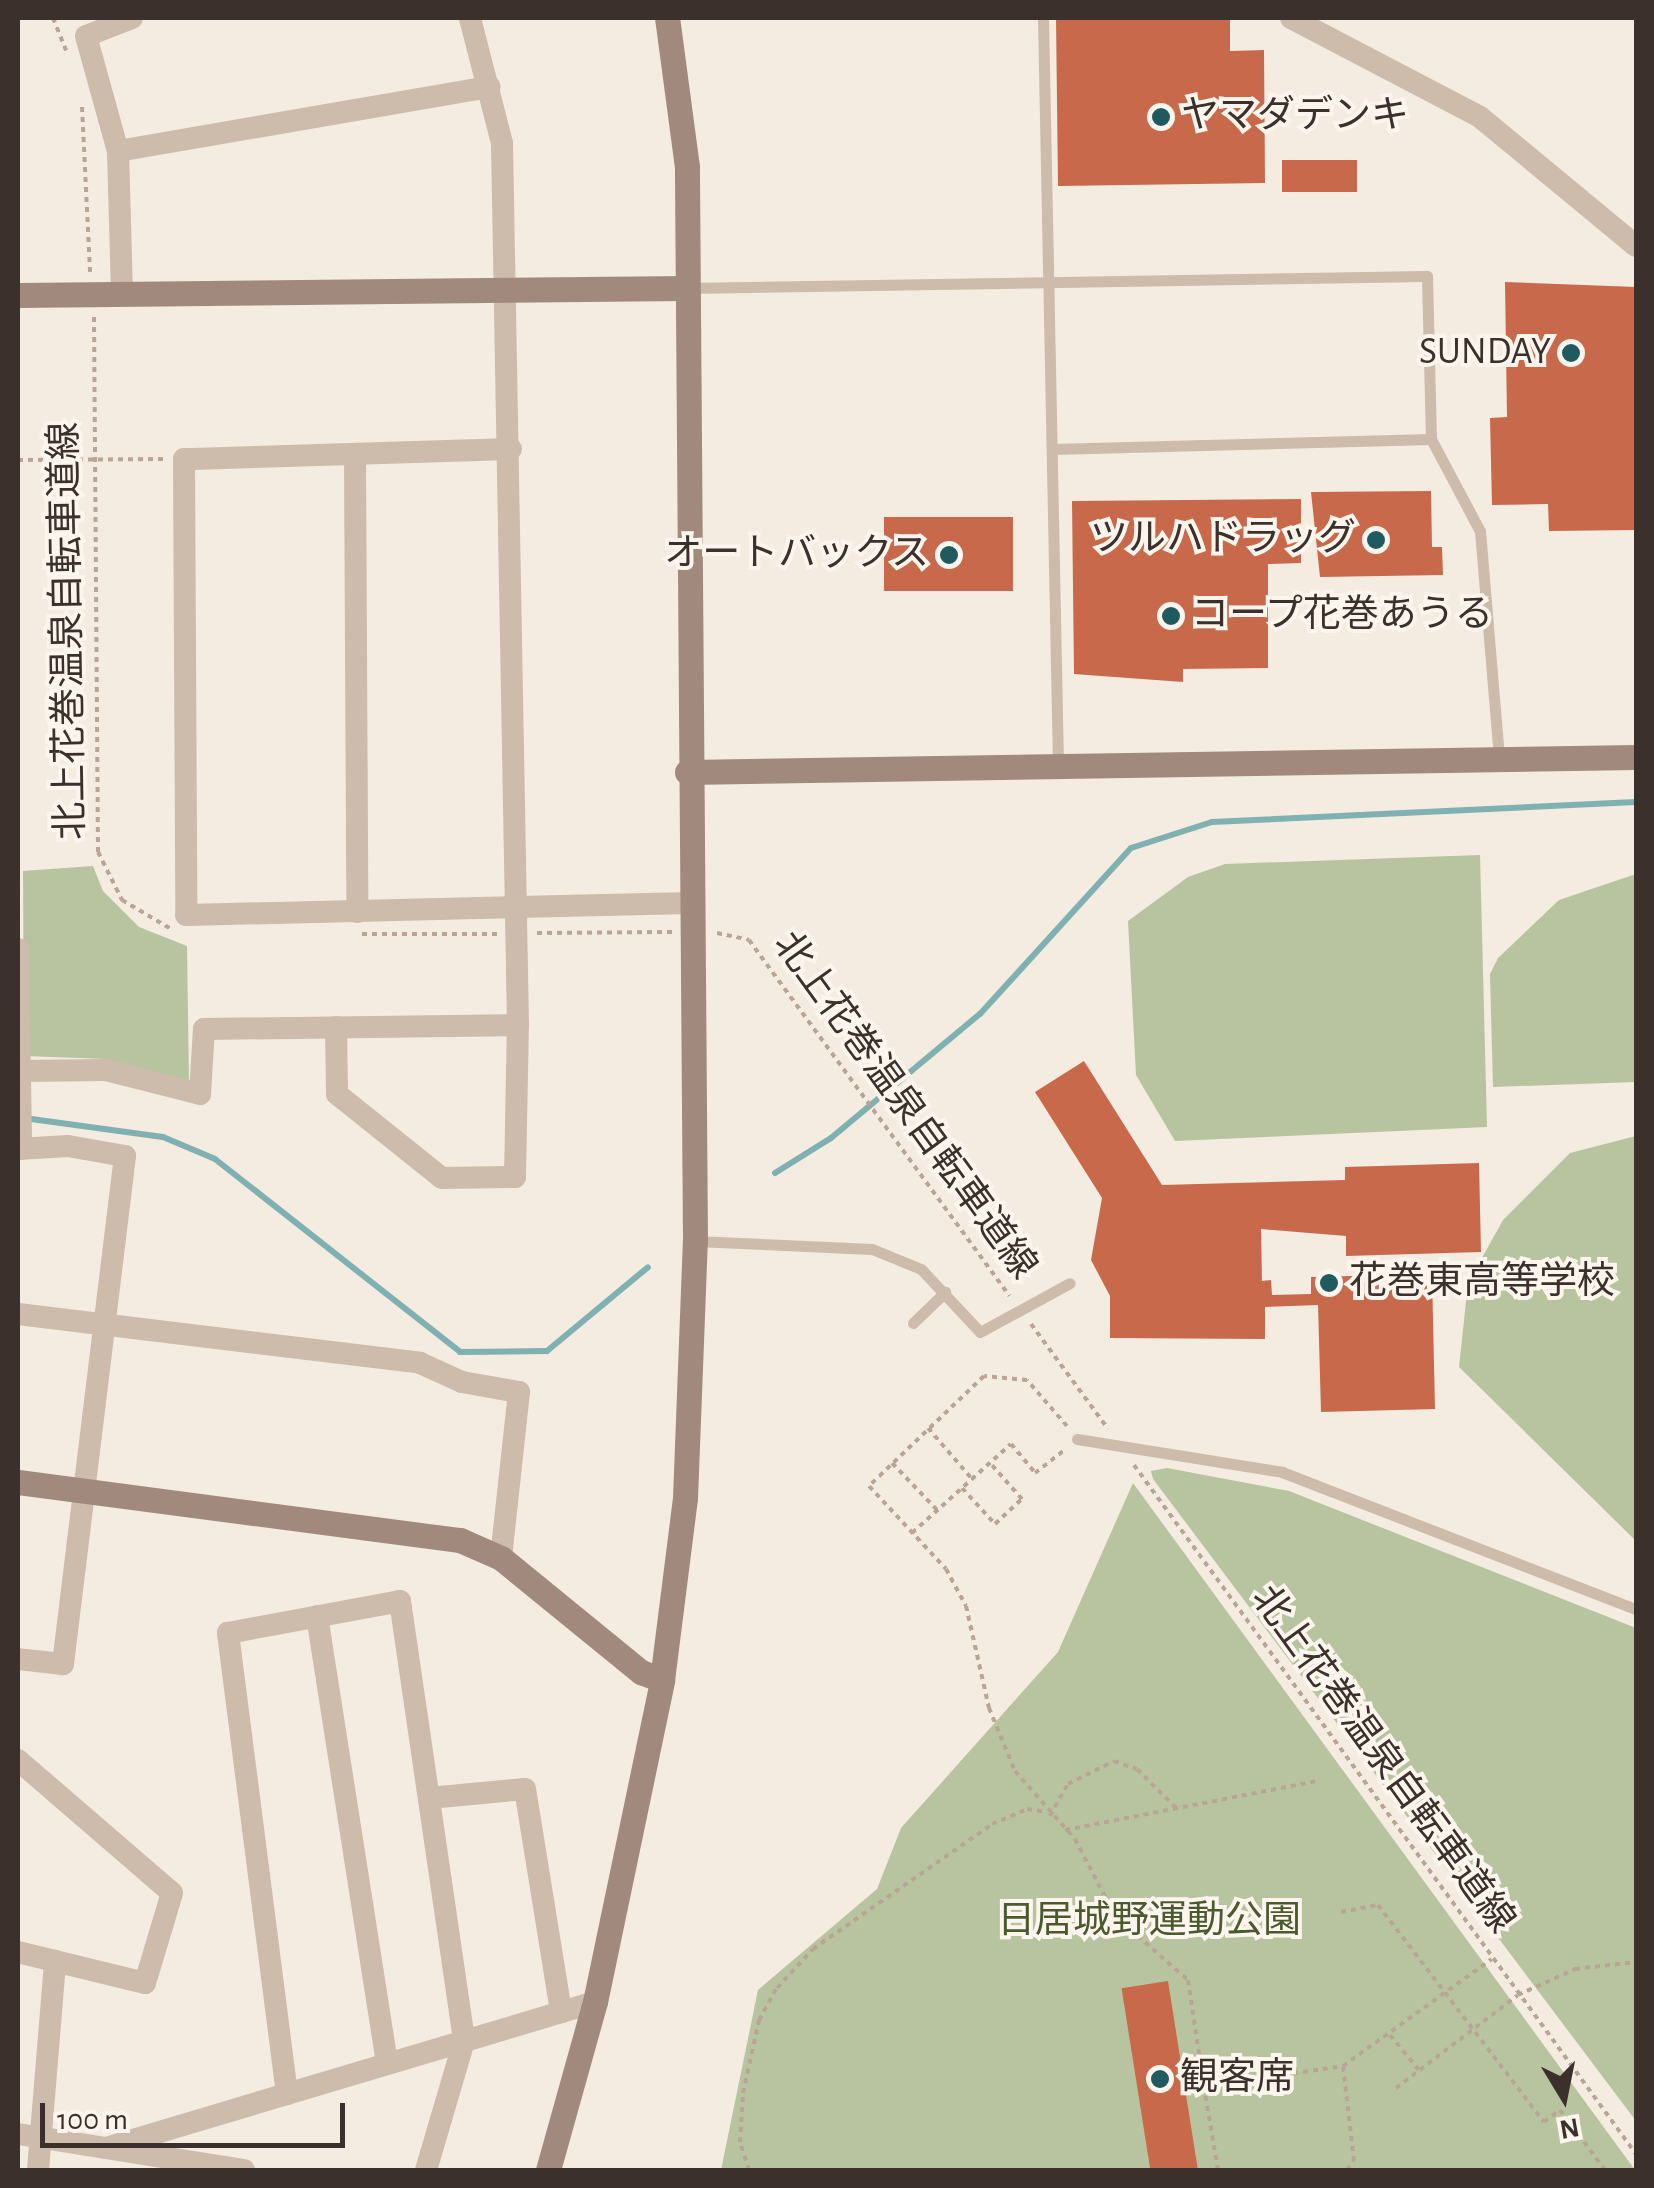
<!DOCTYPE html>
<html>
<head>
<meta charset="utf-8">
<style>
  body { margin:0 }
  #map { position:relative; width:1654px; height:2188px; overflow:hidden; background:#f4ebe1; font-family:"Alegreya Sans","Noto Sans JP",sans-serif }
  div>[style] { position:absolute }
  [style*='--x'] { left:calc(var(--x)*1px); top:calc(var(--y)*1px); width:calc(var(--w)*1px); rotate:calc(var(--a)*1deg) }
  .green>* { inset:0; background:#b8c4a0 }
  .stream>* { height:6px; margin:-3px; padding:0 3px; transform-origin:3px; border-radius:3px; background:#7fb0b2 }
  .building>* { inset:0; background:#c8694b; transform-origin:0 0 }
  .path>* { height:4px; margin-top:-2px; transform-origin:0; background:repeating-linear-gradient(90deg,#b9a596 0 5px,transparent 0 10px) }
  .lane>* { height:11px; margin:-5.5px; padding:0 5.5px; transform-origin:5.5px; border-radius:5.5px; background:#cdbbac }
  .street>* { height:22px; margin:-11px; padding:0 11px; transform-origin:11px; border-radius:11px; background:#cdbbac }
  .secondary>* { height:25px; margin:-12.5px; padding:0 12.5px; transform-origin:12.5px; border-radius:12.5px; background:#a18a7d }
  .dots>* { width:28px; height:28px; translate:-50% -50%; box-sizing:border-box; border:5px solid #fbf5ee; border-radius:50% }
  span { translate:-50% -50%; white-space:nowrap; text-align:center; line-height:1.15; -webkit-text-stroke:8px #fbf5ee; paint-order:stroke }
  .poi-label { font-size:38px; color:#3b302b }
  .left { translate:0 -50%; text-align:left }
  .right { translate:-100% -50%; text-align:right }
  .street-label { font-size:38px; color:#3b302b }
  .park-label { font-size:38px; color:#4a5a2e }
  .frame { position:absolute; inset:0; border:20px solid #3b302b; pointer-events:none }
  .north { position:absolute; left:1514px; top:2048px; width:100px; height:100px; -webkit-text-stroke:8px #fbf5ee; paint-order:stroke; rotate:170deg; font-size:28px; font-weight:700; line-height:40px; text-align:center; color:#3b302b }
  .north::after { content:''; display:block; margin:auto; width:35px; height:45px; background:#3b302b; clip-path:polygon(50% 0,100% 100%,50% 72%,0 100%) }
  .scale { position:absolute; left:40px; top:2103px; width:305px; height:45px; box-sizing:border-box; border:5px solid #3b302b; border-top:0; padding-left:12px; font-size:30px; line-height:35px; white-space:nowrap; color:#3b302b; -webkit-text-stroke:8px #fbf5ee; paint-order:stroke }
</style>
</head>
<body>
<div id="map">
  <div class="green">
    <div style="clip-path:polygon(1480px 855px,1487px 1127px,1175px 1141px,1136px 1075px,1128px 921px,1188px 877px,1225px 864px)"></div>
    <div style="clip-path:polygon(93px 866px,103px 891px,139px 927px,187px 946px,189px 1082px,106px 1059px,24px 1056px,23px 871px)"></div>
    <div style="clip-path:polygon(1636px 874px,1636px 1082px,1493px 1087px,1490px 974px,1498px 958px,1559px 900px)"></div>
    <div style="clip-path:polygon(1636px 1136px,1636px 1541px,1459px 1367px,1468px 1283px,1503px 1220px,1570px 1153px)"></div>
    <div style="clip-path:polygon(1167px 1468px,1289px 1491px,1636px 1628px,1636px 2121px,1153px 1479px,1151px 1471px)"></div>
    <div style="clip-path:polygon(1133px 1483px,1635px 2170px,721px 2170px,758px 1990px,877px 1889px,901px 1828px,1058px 1652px)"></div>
  </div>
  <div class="stream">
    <div style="--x:24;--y:1118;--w:140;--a:7.8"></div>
    <div style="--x:163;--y:1137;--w:56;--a:22.9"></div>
    <div style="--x:215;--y:1159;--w:312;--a:38.2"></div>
    <div style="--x:460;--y:1352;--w:87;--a:-0.7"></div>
    <div style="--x:547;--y:1351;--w:131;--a:-39.7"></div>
    <div style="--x:775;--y:1173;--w:66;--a:-32"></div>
    <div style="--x:831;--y:1138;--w:194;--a:-39.8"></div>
    <div style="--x:980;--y:1014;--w:224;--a:-47.7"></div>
    <div style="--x:1131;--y:848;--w:85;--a:-17.8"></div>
    <div style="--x:1212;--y:822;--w:424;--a:-2.7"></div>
  </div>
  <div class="building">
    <div style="clip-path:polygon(1056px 18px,1230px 19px,1230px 51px,1264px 50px,1265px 183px,1058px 186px)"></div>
    <div style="left:1357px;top:160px;width:32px;height:75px;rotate:90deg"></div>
    <div style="clip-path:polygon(1505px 282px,1636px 287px,1636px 530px,1549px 531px,1548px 504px,1492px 505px,1490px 418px,1507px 417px)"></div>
    <div style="clip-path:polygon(1431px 491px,1432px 547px,1442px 547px,1443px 575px,1320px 577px,1311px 492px)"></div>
    <div style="clip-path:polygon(1301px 499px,1301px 563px,1268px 564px,1268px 668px,1183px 669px,1183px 682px,1074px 674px,1072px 501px)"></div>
    <div style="left:1013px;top:517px;width:74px;height:129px;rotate:90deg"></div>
    <div style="clip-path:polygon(1084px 1061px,1162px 1185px,1345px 1180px,1345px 1167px,1479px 1163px,1481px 1252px,1346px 1256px,1346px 1236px,1261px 1229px,1262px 1281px,1271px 1280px,1272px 1295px,1311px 1294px,1311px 1277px,1432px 1274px,1435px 1409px,1321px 1412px,1318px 1305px,1265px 1307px,1265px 1339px,1110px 1338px,1110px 1296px,1091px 1260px,1102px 1198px,1035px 1092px)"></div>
    <div style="left:1168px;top:1981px;width:192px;height:47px;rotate:81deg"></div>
  </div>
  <div class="path">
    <div style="--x:53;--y:18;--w:35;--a:68"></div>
    <div style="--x:82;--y:107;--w:165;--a:87.2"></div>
    <div style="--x:94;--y:317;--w:535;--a:89.57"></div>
    <div style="--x:98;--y:852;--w:54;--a:63.4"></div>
    <div style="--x:122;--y:900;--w:59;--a:30.5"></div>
    <div style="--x:18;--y:460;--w:146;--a:-0.4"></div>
    <div style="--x:537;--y:933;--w:135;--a:-0.4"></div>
    <div style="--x:717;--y:933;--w:33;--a:12"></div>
    <div style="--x:749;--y:940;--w:441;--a:53.8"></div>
    <div style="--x:362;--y:934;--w:135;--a:0"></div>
    <div style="--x:1031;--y:1324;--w:130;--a:53.7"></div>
    <div style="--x:1067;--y:1426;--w:61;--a:-131"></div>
    <div style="--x:1027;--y:1380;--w:43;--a:-174.7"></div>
    <div style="--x:984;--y:1376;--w:159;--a:136.3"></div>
    <div style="--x:869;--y:1486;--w:113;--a:47.1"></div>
    <div style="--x:946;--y:1569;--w:42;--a:61.6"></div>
    <div style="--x:966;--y:1606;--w:105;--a:77.3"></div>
    <div style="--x:989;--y:1708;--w:68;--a:67.6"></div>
    <div style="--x:1015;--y:1771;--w:91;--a:48.6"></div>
    <div style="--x:1075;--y:1839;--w:87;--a:62.5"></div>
    <div style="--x:1115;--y:1916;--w:97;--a:41.2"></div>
    <div style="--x:1188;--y:1980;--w:108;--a:81.5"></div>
    <div style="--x:928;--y:1428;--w:67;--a:49.2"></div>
    <div style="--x:892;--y:1463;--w:65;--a:46.2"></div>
    <div style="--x:1134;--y:1465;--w:852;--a:53.92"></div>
    <div style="--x:962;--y:1488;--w:49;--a:47.5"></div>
    <div style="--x:995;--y:1524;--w:37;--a:-43"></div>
    <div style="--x:1022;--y:1499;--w:48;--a:-131.6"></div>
    <div style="--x:912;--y:1533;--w:133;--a:-42"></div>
    <div style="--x:1011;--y:1444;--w:38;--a:50"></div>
    <div style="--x:1035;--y:1473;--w:37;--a:-38"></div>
    <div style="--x:1050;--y:1816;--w:37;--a:-61"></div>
    <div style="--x:1068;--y:1784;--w:51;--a:-26.6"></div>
    <div style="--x:1114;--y:1761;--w:24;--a:19"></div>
    <div style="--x:1137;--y:1769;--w:55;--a:45"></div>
    <div style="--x:1065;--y:1830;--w:256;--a:-11"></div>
    <div style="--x:1341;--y:1912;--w:38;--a:-11"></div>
    <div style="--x:1378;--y:1905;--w:273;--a:52.6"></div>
    <div style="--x:1544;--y:2122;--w:20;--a:-37"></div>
    <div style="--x:1560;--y:2110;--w:75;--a:53.1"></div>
    <div style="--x:1636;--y:1971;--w:26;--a:90"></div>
    <div style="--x:1390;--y:2035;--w:45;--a:50.4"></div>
    <div style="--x:1396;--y:2088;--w:153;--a:-37.3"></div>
    <div style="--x:1518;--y:1995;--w:63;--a:-24.5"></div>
    <div style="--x:1575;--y:1969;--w:61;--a:-6.5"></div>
    <div style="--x:749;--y:2170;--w:29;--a:-108"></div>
    <div style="--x:740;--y:2142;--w:49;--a:-86.5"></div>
    <div style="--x:743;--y:2093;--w:75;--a:-77.6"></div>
    <div style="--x:759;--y:2020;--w:37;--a:-61"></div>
    <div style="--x:777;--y:1988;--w:53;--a:-47.3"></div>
    <div style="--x:813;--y:1949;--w:218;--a:-34.9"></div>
    <div style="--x:992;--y:1824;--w:38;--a:-23"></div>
    <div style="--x:1027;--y:1809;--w:19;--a:9"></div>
    <div style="--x:1218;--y:2170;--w:84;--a:-99.6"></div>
    <div style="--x:1204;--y:2087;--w:141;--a:-8.6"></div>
    <div style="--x:1347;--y:2170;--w:11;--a:-52"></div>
    <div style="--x:1354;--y:2161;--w:96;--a:-96.6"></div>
    <div style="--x:1343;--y:2066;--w:183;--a:-35.7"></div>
  </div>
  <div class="lane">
    <div style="--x:1043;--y:18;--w:748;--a:88.85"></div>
    <div style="--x:687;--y:288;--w:740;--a:-0.93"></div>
    <div style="--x:1427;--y:276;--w:163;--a:88.6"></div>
    <div style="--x:1052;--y:449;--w:379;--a:-1.5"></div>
    <div style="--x:1431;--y:439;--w:104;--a:62"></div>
    <div style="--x:1480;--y:531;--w:229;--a:85.2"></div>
    <div style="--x:695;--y:1241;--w:177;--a:2.6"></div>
    <div style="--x:872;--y:1249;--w:53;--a:22.2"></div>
    <div style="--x:921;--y:1269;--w:86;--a:46.9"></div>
    <div style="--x:980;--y:1332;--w:102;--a:-28.6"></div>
    <div style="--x:913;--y:1323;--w:45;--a:-44.1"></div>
    <div style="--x:1077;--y:1439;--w:208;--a:9.1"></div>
    <div style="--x:1282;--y:1472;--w:380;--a:21.2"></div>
  </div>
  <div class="street">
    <div style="--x:132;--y:18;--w:49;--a:158.6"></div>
    <div style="--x:86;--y:36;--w:119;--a:74.5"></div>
    <div style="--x:118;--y:151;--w:377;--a:-9.8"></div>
    <div style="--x:1291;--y:18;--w:213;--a:27.6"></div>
    <div style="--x:1480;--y:117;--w:202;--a:39.6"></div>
    <div style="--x:118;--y:151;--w:143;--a:88.4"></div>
    <div style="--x:511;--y:449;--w:327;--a:178.2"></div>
    <div style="--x:184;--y:459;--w:456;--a:89.7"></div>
    <div style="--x:186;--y:915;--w:504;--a:-1.36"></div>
    <div style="--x:355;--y:456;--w:456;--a:89.7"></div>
    <div style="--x:18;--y:949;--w:200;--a:89.1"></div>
    <div style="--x:336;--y:1027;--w:67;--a:89.1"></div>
    <div style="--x:337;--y:1094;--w:134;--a:38.7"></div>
    <div style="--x:442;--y:1178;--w:73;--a:-0.8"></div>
    <div style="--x:515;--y:1177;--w:152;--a:-88.9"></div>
    <div style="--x:18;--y:1071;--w:88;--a:-0.7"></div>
    <div style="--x:106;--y:1070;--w:97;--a:14.3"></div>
    <div style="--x:200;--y:1094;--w:65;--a:-86.5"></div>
    <div style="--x:204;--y:1029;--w:314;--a:-0.7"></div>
    <div style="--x:518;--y:1025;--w:882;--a:-91.04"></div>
    <div style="--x:502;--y:143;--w:129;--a:-104.4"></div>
    <div style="--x:18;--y:1149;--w:50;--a:-3.4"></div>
    <div style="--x:68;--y:1146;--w:58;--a:10"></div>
    <div style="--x:125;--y:1156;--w:512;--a:96.96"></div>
    <div style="--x:63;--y:1664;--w:45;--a:-173.7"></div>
    <div style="--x:18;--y:1314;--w:405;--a:6.9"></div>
    <div style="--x:420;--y:1363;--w:46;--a:24.3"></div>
    <div style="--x:462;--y:1382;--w:58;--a:10"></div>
    <div style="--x:519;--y:1392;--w:167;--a:96.2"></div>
    <div style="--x:317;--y:1616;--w:453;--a:81.1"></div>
    <div style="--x:18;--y:1760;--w:203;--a:40.8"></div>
    <div style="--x:172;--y:1893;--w:94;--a:106.7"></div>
    <div style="--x:145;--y:1983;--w:131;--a:-166.3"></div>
    <div style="--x:429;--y:1798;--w:96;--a:-5.4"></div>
    <div style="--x:525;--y:1789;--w:226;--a:80.8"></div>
    <div style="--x:287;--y:2094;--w:465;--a:-97.3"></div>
    <div style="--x:228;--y:1633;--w:175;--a:-10.5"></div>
    <div style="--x:400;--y:1601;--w:445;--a:81.7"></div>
    <div style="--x:464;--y:2041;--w:134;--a:106.4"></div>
    <div style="--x:18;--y:2134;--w:229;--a:9.1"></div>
    <div style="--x:106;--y:2148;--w:510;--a:-16.62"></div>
    <div style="--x:38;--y:2170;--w:210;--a:-85.3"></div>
  </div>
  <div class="secondary">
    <div style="--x:18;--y:295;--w:669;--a:-0.6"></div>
    <div style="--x:687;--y:772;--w:949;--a:-0.91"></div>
    <div style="--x:18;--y:1482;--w:446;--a:7.5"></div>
    <div style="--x:460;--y:1540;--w:45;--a:23.7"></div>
    <div style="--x:501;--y:1558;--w:181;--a:39.2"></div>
    <div style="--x:641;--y:1672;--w:22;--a:21"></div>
    <div style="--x:548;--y:2170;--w:174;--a:-74.4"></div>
    <div style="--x:595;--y:2002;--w:329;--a:-78.2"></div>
    <div style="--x:662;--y:1680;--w:183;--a:-82.8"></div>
    <div style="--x:685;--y:1498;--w:257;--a:-87.8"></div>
    <div style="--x:695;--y:1241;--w:1074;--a:-90.43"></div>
    <div style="--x:687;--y:167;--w:150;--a:-97.6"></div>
  </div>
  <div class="dots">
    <div style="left:1161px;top:117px;background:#1f5a5e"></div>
    <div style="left:1571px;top:353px;background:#1f5a5e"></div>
    <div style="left:1376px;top:540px;background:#1f5a5e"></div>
    <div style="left:949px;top:555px;background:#1f5a5e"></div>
    <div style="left:1171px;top:616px;background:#1f5a5e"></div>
    <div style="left:1329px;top:1283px;background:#1f5a5e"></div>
    <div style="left:1160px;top:2079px;background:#1f5a5e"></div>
  </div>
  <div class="poi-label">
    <span class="left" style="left:1181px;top:117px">ヤマダデンキ</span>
    <span class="right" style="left:1551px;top:353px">SUNDAY</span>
    <span class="right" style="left:1356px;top:540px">ツルハドラッグ</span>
    <span class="right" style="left:929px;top:555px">オートバックス</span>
    <span class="left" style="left:1191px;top:616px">コープ花巻あうる</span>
    <span class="left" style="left:1349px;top:1283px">花巻東高等学校</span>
    <span class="left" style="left:1180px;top:2079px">観客席</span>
  </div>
  <div class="street-label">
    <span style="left:69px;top:631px;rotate:-91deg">北上花巻温泉自転車道線</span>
    <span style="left:904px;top:1106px;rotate:54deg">北上花巻温泉自転車道線</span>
    <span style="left:1382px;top:1760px;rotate:54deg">北上花巻温泉自転車道線</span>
  </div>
  <div class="park-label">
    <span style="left:1149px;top:1922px">日居城野運動公園</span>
  </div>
  <div class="frame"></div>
  <div class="north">N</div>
  <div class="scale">100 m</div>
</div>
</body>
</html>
